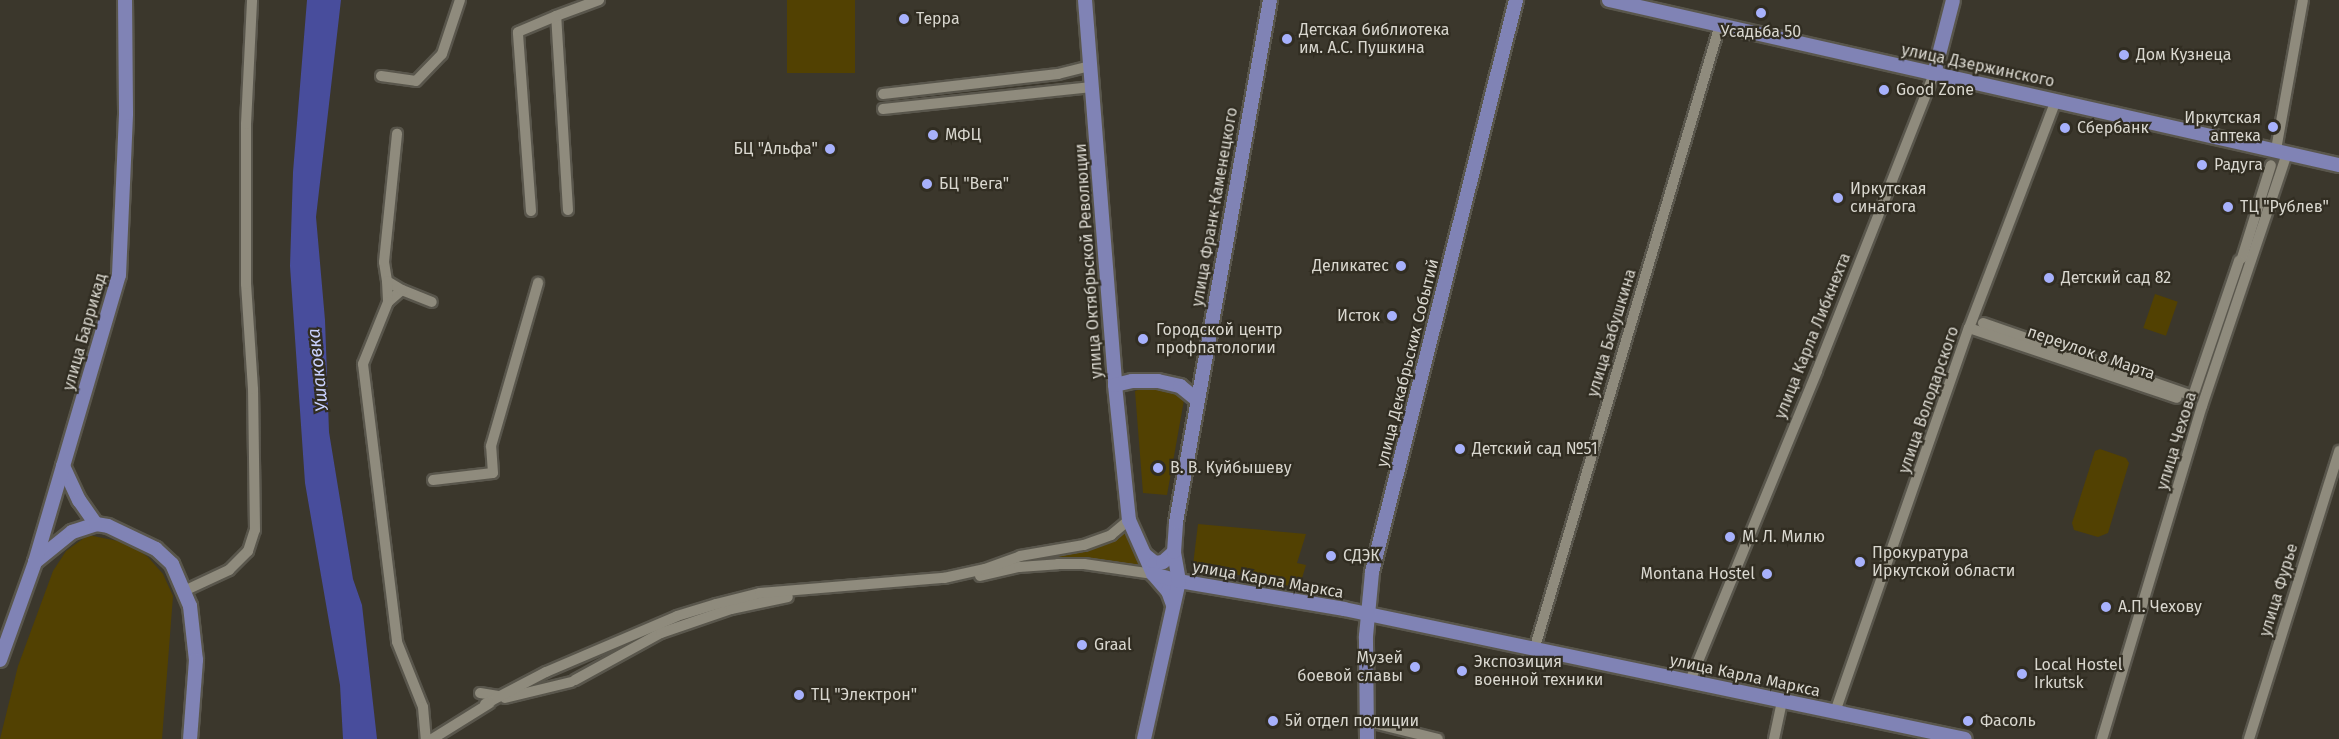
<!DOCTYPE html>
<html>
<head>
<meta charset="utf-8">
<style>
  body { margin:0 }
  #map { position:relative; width:2339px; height:739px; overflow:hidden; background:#3b372c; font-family:"Fira Sans",sans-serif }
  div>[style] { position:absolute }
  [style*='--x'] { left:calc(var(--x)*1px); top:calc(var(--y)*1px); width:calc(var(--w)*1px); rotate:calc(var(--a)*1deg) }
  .green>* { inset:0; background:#524102; transform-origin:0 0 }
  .water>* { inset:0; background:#484d9c }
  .roads { filter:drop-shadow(2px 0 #59564c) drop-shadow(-2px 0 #59564c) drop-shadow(0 2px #59564c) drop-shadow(0 -2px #59564c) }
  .minor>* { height:10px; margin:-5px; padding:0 5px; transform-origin:5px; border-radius:5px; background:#8f8b7d }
  .major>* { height:14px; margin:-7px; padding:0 7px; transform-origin:7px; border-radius:7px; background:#8083b5 }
  .dots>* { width:16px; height:16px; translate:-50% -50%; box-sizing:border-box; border:3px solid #312d22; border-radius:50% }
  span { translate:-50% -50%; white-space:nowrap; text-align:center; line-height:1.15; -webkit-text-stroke:4.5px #312d22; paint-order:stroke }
  .poi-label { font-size:16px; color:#d9d7cf }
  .left { translate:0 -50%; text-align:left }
  .right { translate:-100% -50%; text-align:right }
  .street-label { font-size:16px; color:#d9d7cf }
  .water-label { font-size:18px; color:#c9d1fe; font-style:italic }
</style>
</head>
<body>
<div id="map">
  <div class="green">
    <div style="left:787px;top:0;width:68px;height:73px"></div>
    <div style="left:2155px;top:294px;width:24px;height:36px;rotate:19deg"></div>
    <div style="clip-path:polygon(1146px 387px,1161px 387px,1175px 392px,1184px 400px,1167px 495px,1143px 493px,1135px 391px)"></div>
    <div style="clip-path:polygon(2100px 449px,2126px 458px,2129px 463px,2108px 533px,2098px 537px,2074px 530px,2072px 523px,2095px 451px)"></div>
    <div style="clip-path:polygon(1198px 524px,1306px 534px,1297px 563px,1306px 565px,1299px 588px,1193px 565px)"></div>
    <div style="clip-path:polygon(1127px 525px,1146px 569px,1047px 560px,1112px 539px)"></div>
    <div style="clip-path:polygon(88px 535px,128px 543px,148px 557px,163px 574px,173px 596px,162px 739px,0 739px,18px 666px,53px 571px,66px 551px)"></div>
  </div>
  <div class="water">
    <div style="clip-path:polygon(307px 0,341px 0,316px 217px,325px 320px,329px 432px,353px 579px,362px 605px,377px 739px,343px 739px,340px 685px,305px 483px,290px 266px,293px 172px)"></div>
  </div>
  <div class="roads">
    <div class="minor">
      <div style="--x:381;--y:76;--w:35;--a:8"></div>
      <div style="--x:416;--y:81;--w:37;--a:-46"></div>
      <div style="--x:442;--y:54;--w:57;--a:-71.6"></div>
      <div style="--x:883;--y:94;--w:176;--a:-6.5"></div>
      <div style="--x:1058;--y:74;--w:33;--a:-14"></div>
      <div style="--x:883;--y:109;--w:210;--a:-6"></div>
      <div style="--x:2277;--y:144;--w:146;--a:-79.8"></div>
      <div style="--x:568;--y:210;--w:194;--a:-93.5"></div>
      <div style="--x:556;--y:16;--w:46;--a:-20.4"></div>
      <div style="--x:531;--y:211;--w:179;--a:-94.2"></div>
      <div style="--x:518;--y:32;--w:41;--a:-22.8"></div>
      <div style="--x:2242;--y:258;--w:97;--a:-72.7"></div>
      <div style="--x:387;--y:281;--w:19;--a:-99"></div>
      <div style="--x:384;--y:262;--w:129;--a:-84.2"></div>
      <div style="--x:402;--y:290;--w:32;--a:22"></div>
      <div style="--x:388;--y:302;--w:18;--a:-41"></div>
      <div style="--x:402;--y:290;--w:17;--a:-149"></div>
      <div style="--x:387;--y:281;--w:21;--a:87"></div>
      <div style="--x:388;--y:302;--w:67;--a:112"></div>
      <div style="--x:363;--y:364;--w:280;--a:83"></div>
      <div style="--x:397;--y:642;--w:70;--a:68.2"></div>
      <div style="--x:423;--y:707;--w:32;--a:85"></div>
      <div style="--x:1983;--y:323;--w:222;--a:19.2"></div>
      <div style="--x:2193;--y:396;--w:143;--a:-71.2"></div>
      <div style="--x:1969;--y:328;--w:219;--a:18.6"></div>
      <div style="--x:433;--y:480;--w:60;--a:-6.7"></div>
      <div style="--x:493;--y:473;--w:27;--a:-94"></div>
      <div style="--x:491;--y:446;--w:170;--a:-73.9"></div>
      <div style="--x:980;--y:576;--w:40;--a:-13"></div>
      <div style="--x:1019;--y:567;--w:39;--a:-4"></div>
      <div style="--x:1058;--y:564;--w:26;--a:0"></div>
      <div style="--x:1084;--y:564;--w:70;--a:8.2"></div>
      <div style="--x:184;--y:591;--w:50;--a:-25"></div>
      <div style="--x:229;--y:570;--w:27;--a:-45"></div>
      <div style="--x:248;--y:551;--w:22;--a:-72"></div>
      <div style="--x:255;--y:530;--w:141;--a:-90.8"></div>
      <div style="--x:253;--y:389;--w:105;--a:-93.8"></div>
      <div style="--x:246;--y:284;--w:160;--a:-90"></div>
      <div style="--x:246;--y:124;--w:124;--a:-87.2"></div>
      <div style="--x:1534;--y:650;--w:652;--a:-73.43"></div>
      <div style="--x:575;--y:680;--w:98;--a:-28.7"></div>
      <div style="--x:661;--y:633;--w:74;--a:-18.9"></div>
      <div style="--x:731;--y:609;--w:58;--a:-11.9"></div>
      <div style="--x:1690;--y:681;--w:335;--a:-67.7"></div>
      <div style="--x:1817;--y:371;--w:319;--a:-68.5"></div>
      <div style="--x:480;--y:693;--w:20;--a:9"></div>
      <div style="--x:505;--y:698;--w:68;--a:-13.6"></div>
      <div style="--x:485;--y:704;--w:69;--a:-27.7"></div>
      <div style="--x:546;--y:672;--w:142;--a:-23.1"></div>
      <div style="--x:677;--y:616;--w:41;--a:-17.1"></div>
      <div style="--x:716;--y:604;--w:45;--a:-14"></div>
      <div style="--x:760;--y:593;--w:185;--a:-4.7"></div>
      <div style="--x:944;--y:578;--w:42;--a:-12.4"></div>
      <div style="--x:985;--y:569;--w:37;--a:-20"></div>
      <div style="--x:1020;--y:556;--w:65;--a:-9.8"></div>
      <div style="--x:1084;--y:545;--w:29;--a:-20"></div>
      <div style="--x:1111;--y:535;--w:23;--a:-40"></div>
      <div style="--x:1835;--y:712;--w:407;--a:-70.8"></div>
      <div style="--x:1969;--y:328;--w:244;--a:-69.1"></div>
      <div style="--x:1366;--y:721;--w:74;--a:14"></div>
      <div style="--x:432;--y:739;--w:68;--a:-31.8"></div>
      <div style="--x:1774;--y:739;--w:39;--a:-78"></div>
      <div style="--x:2102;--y:739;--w:348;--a:-73.3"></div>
      <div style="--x:2202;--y:406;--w:266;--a:-71.4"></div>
      <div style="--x:2249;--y:739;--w:302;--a:-72.6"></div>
    </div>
    <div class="major">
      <div style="--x:1085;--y:0;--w:386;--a:85.5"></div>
      <div style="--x:1115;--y:385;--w:136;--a:84.1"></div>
      <div style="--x:1129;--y:520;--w:59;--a:66"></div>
      <div style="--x:1153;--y:574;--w:23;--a:49"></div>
      <div style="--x:1168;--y:591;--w:15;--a:70"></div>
      <div style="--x:1609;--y:0;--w:748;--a:12.74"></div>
      <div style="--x:1934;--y:74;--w:76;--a:-75.6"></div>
      <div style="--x:1115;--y:385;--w:17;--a:-13"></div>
      <div style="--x:1132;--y:381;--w:26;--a:0"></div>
      <div style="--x:1158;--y:381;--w:23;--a:13"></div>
      <div style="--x:1180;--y:386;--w:21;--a:39"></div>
      <div style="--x:63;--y:466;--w:38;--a:65"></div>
      <div style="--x:79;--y:500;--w:29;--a:55"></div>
      <div style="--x:1145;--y:555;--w:13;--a:39"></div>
      <div style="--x:1155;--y:563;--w:8;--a:-7"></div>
      <div style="--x:1163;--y:562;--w:15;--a:-42"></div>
      <div style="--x:35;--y:562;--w:48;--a:-39"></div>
      <div style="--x:72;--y:532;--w:25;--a:-18"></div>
      <div style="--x:96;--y:524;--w:12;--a:9"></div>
      <div style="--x:108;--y:526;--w:53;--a:25.6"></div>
      <div style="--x:156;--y:549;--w:22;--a:43"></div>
      <div style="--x:172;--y:564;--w:46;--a:66.8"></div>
      <div style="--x:190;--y:606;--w:54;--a:83.7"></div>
      <div style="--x:196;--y:660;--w:79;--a:94.3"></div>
      <div style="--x:1153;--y:574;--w:27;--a:15"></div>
      <div style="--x:1179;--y:581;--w:167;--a:9.6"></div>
      <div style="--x:1344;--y:609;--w:634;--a:11.82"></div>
      <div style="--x:0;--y:660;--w:104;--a:-70.3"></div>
      <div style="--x:35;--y:562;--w:299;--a:-73.7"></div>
      <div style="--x:119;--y:275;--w:162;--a:-87.5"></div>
      <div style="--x:126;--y:113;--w:113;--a:-90.5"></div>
      <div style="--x:1144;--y:739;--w:162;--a:-77.5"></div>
      <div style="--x:1179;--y:581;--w:29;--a:-100"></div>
      <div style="--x:1174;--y:552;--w:30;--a:-86"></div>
      <div style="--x:1176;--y:522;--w:530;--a:-79.79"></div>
      <div style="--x:1367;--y:739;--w:103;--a:-90.6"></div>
      <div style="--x:1366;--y:636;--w:64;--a:-84.6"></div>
      <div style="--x:1372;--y:572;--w:590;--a:-75.87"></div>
    </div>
  </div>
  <div class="dots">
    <div style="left:1761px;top:13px;background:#a7b1fc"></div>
    <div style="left:904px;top:19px;background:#a7b1fc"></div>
    <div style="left:1287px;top:39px;background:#a7b1fc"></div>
    <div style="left:2124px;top:55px;background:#a7b1fc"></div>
    <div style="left:1884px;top:90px;background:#a7b1fc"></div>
    <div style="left:2273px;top:127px;background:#a7b1fc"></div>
    <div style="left:2065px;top:128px;background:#a7b1fc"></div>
    <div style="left:933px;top:135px;background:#a7b1fc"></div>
    <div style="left:830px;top:149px;background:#a7b1fc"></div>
    <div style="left:2202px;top:165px;background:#a7b1fc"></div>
    <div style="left:927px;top:184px;background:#a7b1fc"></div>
    <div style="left:1838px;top:198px;background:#a7b1fc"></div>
    <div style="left:2228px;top:207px;background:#a7b1fc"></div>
    <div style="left:1401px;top:266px;background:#a7b1fc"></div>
    <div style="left:2049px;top:278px;background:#a7b1fc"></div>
    <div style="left:1392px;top:316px;background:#a7b1fc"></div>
    <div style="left:1143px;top:339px;background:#a7b1fc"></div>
    <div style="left:1460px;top:449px;background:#a7b1fc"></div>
    <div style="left:1158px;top:468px;background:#a7b1fc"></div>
    <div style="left:1730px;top:537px;background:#a7b1fc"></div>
    <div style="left:1331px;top:556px;background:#a7b1fc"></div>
    <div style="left:1860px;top:562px;background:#a7b1fc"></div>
    <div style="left:1767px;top:574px;background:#a7b1fc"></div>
    <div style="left:2106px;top:607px;background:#a7b1fc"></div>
    <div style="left:1082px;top:645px;background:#a7b1fc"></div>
    <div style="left:1415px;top:667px;background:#a7b1fc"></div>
    <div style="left:1462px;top:671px;background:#a7b1fc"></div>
    <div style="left:2022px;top:674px;background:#a7b1fc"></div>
    <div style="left:799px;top:695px;background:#a7b1fc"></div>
    <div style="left:1273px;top:721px;background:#a7b1fc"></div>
    <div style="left:1968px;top:721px;background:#a7b1fc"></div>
  </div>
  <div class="poi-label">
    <span class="left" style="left:916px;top:19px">Терра</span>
    <span class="left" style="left:1299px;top:39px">Детская библиотека<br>им. А.С. Пушкина</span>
    <span style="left:1761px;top:32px">Усадьба 50</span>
    <span class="left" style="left:2136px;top:55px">Дом Кузнеца</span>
    <span class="left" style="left:1896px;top:90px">Good Zone</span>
    <span class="right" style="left:2261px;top:127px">Иркутская<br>аптека</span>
    <span class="left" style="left:2077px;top:128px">Сбербанк</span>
    <span class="left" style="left:945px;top:135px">МФЦ</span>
    <span class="right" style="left:818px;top:149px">БЦ "Альфа"</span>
    <span class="left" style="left:2214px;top:165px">Радуга</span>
    <span class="left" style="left:939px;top:184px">БЦ "Вега"</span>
    <span class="left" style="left:1850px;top:198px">Иркутская<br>синагога</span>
    <span class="left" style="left:2240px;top:207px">ТЦ "Рублев"</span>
    <span class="right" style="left:1389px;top:266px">Деликатес</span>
    <span class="left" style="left:2061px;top:278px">Детский сад 82</span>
    <span class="right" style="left:1380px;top:316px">Исток</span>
    <span class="left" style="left:1156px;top:339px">Городской центр<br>профпатологии</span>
    <span class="left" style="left:1472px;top:449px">Детский сад №51</span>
    <span class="left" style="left:1170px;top:468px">В. В. Куйбышеву</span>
    <span class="left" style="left:1742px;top:537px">М. Л. Милю</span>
    <span class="left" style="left:1872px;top:562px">Прокуратура<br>Иркутской области</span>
    <span class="left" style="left:1343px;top:556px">СДЭК</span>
    <span class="right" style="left:1755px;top:574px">Montana Hostel</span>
    <span class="left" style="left:2118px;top:607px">А.П. Чехову</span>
    <span class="left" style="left:1094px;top:645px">Graal</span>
    <span class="right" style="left:1403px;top:667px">Музей<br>боевой славы</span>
    <span class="left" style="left:1474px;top:671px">Экспозиция<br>военной техники</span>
    <span class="left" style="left:2034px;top:674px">Local Hostel<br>Irkutsk</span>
    <span class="left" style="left:811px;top:695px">ТЦ "Электрон"</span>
    <span class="left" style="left:1285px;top:721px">5й отдел полиции</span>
    <span class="left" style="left:1980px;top:721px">Фасоль</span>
  </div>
  <div class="street-label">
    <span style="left:1978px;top:66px;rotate:12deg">улица Дзержинского</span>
    <span style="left:1215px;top:207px;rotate:-80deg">улица Франк-Каменецкого</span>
    <span style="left:1089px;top:261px;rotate:-94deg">улица Октябрьской Революции</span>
    <span style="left:85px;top:332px;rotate:-74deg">улица Баррикад</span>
    <span style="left:1612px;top:333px;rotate:-73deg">улица Бабушкина</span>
    <span style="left:1813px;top:336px;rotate:-68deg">улица Карла Либкнехта</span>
    <span style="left:2091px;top:353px;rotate:19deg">переулок 8 Марта</span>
    <span style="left:1408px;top:363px;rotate:-76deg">улица Декабрьских Событий</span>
    <span style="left:1929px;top:400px;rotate:-71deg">улица Володарского</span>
    <span style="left:2177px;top:441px;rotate:-73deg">улица Чехова</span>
    <span style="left:1268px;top:580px;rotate:10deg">улица Карла Маркса</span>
    <span style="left:2279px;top:590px;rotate:-73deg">улица Фурье</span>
    <span style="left:1745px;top:676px;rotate:12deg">улица Карла Маркса</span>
  </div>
  <div class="water-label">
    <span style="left:318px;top:370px;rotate:-96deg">Ушаковка</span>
  </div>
</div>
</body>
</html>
